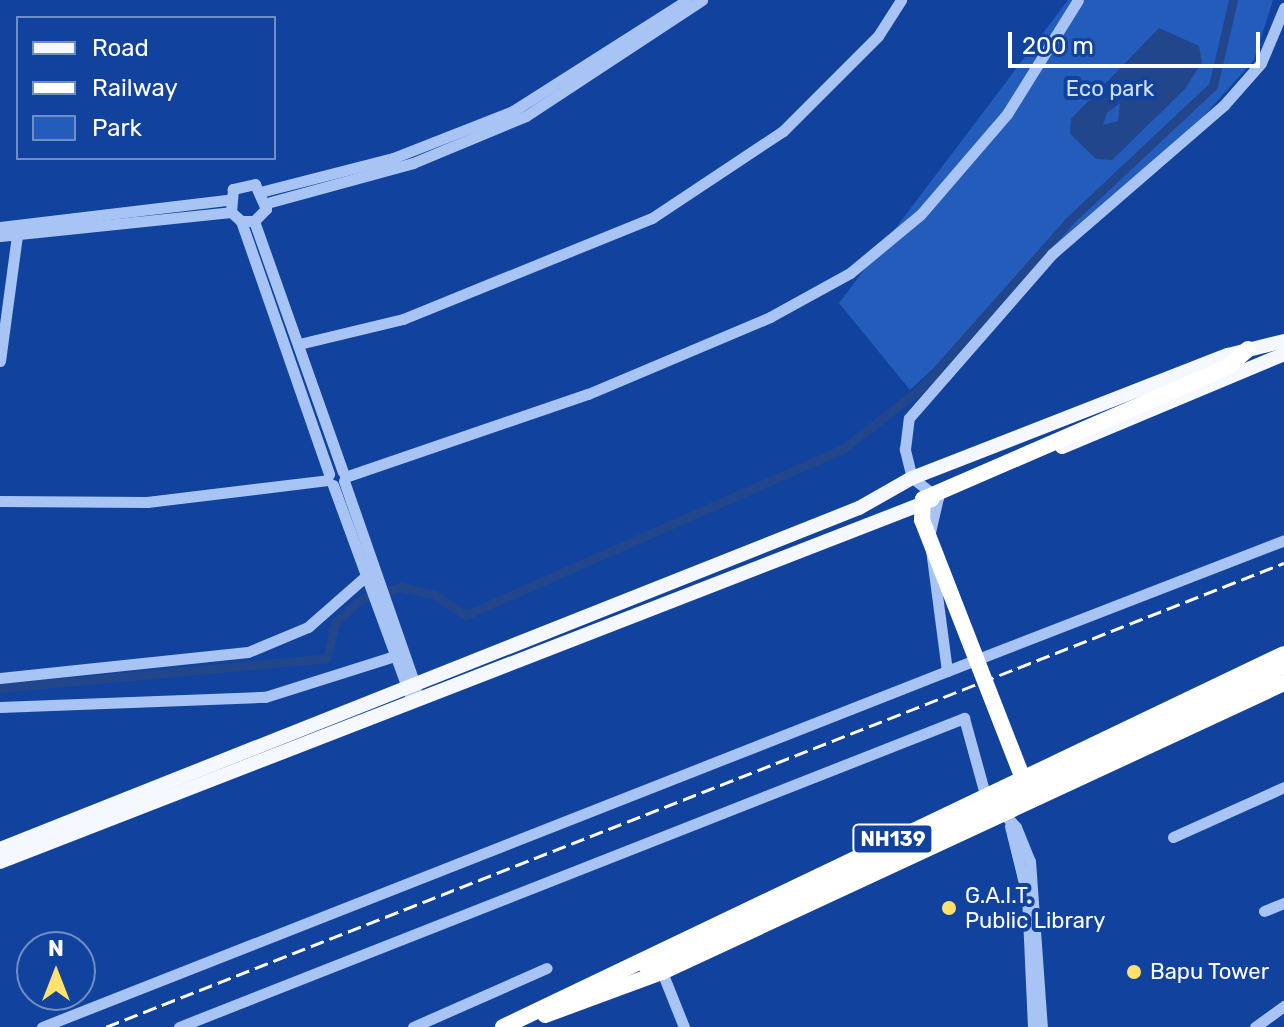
<!DOCTYPE html>
<html>
<head>
<meta charset="utf-8">
<style>
  body { margin:0 }
  #map { position:relative; width:1284px; height:1027px; overflow:hidden; background:#11429e; font-family:Rubik,sans-serif }
  div>[style] { position:absolute }
  [style*='--x'] { left:calc(var(--x)*1px); top:calc(var(--y)*1px); width:calc(var(--w)*1px); rotate:calc(var(--a)*1deg) }
  .green>* { inset:0; background:#245cbc }
  .water>* { inset:0; background:#22468c }
  .canal>* { height:9px; margin:-4.5px; padding:0 4.5px; transform-origin:4.5px; border-radius:4.5px; background:#22468c }
  .minor>* { height:11px; margin:-5.5px; padding:0 5.5px; transform-origin:5.5px; border-radius:5.5px; background:#a7c4f5 }
  .major>* { height:14px; margin:-7px; padding:0 7px; transform-origin:7px; border-radius:7px; background:#f5f8ff }
  .highway>* { height:16px; margin:-8px; padding:0 8px; transform-origin:8px; border-radius:8px; background:#fff }
  .rail>* { height:3px; margin-top:-1.5px; transform-origin:0; background:repeating-linear-gradient(90deg,#fff 0 14px,transparent 0 20px) }
  .highway-bridge>* { height:16px; margin:-8px; padding:0 8px; transform-origin:8px; border-radius:8px; background:#fff }
  .dots>* { width:22px; height:22px; translate:-50% -50%; box-sizing:border-box; border:4px solid #11429e; border-radius:50% }
  span { translate:-50% -50%; white-space:nowrap; text-align:center; line-height:1.15; -webkit-text-stroke:8px #11429e; paint-order:stroke }
  .shield-label span { padding:2px 6px; background:#11429e; border:2px solid; border-radius:6px; -webkit-text-stroke-width:0 }
  .shield-label { font-size:20px; color:#fff; font-weight:700 }
  .park-label { font-size:22px; color:#d0e1fe }
  .poi-label { font-size:22px; color:#fff }
  .left { translate:0 -50%; text-align:left }
  .legend { position:absolute; left:16px; top:16px; width:260px; height:144px; box-sizing:border-box; background:#11429e; border:2px solid #708ec5; margin:0; padding:10px 14px; list-style:none; font-size:24px; color:#fff }
  .legend li { display:flex; align-items:center; gap:16px; height:40px }
  .legend b { width:40px; border:2px solid #708ec5 }
  .north { position:absolute; left:16px; top:931px; width:80px; height:80px; box-sizing:border-box; background:#11429e; border:2px solid #708ec5; border-radius:50%; rotate:0deg; font-size:22px; font-weight:700; line-height:32px; text-align:center; color:#fff }
  .north::after { content:''; display:block; margin:auto; width:28px; height:36px; background:#ffe16b; clip-path:polygon(50% 0,100% 100%,50% 72%,0 100%) }
  .scale { position:absolute; left:1008px; top:32px; width:252px; height:36px; box-sizing:border-box; border:4px solid #fff; border-top:0; padding-left:10px; font-size:24px; line-height:28px; white-space:nowrap; color:#fff; -webkit-text-stroke:6px #11429e; paint-order:stroke }
</style>
</head>
<body>
<div id="map">
  <div class="green">
    <div style="clip-path:polygon(1068px 0,1273px 0,1254px 60px,1186px 136px,910px 390px,839px 303px)"></div>
  </div>
  <div class="water">
    <div style="clip-path:polygon(evenodd,1159px 28px,1199px 46px,1202px 62px,1185px 89px,1112px 160px,1096px 159px,1070px 134px,1071px 119px,1159px 28px,1120px 103px,1118px 121px,1103px 125px,1107px 113px,1120px 103px)"></div>
  </div>
  <div class="canal">
    <div style="--x:0;--y:688;--w:328;--a:-5.2"></div>
    <div style="--x:327;--y:658;--w:36;--a:-77"></div>
    <div style="--x:335;--y:623;--w:35;--a:-43"></div>
    <div style="--x:361;--y:599;--w:42;--a:-16.7"></div>
    <div style="--x:401;--y:587;--w:35;--a:13"></div>
    <div style="--x:435;--y:595;--w:37;--a:33"></div>
    <div style="--x:466;--y:615;--w:413;--a:-23.8"></div>
    <div style="--x:844;--y:448;--w:96;--a:-37.8"></div>
    <div style="--x:920;--y:389;--w:225;--a:-48.4"></div>
    <div style="--x:1069;--y:221;--w:197;--a:-43.2"></div>
    <div style="--x:1213;--y:86;--w:88;--a:-76.9"></div>
  </div>
  <div class="minor">
    <div style="--x:264;--y:191;--w:133;--a:-14.3"></div>
    <div style="--x:393;--y:158;--w:129;--a:-21.4"></div>
    <div style="--x:513;--y:111;--w:206;--a:-32.5"></div>
    <div style="--x:267;--y:203;--w:151;--a:-15.3"></div>
    <div style="--x:413;--y:163;--w:122;--a:-22.6"></div>
    <div style="--x:526;--y:116;--w:211;--a:-33.4"></div>
    <div style="--x:241;--y:221;--w:13;--a:0"></div>
    <div style="--x:254;--y:221;--w:17;--a:-45"></div>
    <div style="--x:266;--y:209;--w:27;--a:-114"></div>
    <div style="--x:255;--y:184;--w:23;--a:167"></div>
    <div style="--x:233;--y:189;--w:23;--a:95"></div>
    <div style="--x:231;--y:212;--w:13;--a:42"></div>
    <div style="--x:241;--y:221;--w:268;--a:70.8"></div>
    <div style="--x:254;--y:221;--w:266;--a:70.5"></div>
    <div style="--x:0;--y:227;--w:230;--a:-6.8"></div>
    <div style="--x:0;--y:236;--w:232;--a:-5.9"></div>
    <div style="--x:299;--y:344;--w:107;--a:-13.5"></div>
    <div style="--x:403;--y:319;--w:269;--a:-22.1"></div>
    <div style="--x:652;--y:218;--w:157;--a:-33.6"></div>
    <div style="--x:783;--y:131;--w:134;--a:-45"></div>
    <div style="--x:878;--y:36;--w:43;--a:-57.4"></div>
    <div style="--x:0;--y:361;--w:127;--a:-82.3"></div>
    <div style="--x:345;--y:477;--w:257;--a:-18.9"></div>
    <div style="--x:588;--y:394;--w:198;--a:-22.9"></div>
    <div style="--x:770;--y:317;--w:91;--a:-28.8"></div>
    <div style="--x:850;--y:273;--w:92;--a:-39.7"></div>
    <div style="--x:921;--y:214;--w:132;--a:-49.3"></div>
    <div style="--x:1007;--y:114;--w:134;--a:-58.1"></div>
    <div style="--x:344;--y:481;--w:219;--a:70.8"></div>
    <div style="--x:333;--y:485;--w:227;--a:69.9"></div>
    <div style="--x:0;--y:501;--w:147;--a:0.4"></div>
    <div style="--x:147;--y:502;--w:182;--a:-6.9"></div>
    <div style="--x:930;--y:532;--w:35;--a:-77"></div>
    <div style="--x:938;--y:498;--w:33;--a:-142"></div>
    <div style="--x:912;--y:478;--w:30;--a:-104"></div>
    <div style="--x:905;--y:449;--w:31;--a:-83"></div>
    <div style="--x:909;--y:418;--w:218;--a:-48.9"></div>
    <div style="--x:1052;--y:254;--w:228;--a:-40.9"></div>
    <div style="--x:1224;--y:105;--w:56;--a:-48.6"></div>
    <div style="--x:1261;--y:63;--w:60;--a:-67.3"></div>
    <div style="--x:947;--y:671;--w:362;--a:-21.2"></div>
    <div style="--x:0;--y:678;--w:249;--a:-6"></div>
    <div style="--x:248;--y:652;--w:65;--a:-22.6"></div>
    <div style="--x:308;--y:627;--w:77;--a:-41.3"></div>
    <div style="--x:0;--y:707;--w:265;--a:-2.2"></div>
    <div style="--x:265;--y:697;--w:136;--a:-17.5"></div>
    <div style="--x:1010;--y:826;--w:71;--a:76.2"></div>
    <div style="--x:1027;--y:895;--w:132;--a:87.4"></div>
    <div style="--x:1173;--y:837;--w:122;--a:-24.2"></div>
    <div style="--x:1264;--y:911;--w:22;--a:-22"></div>
    <div style="--x:662;--y:972;--w:59;--a:68.2"></div>
    <div style="--x:42;--y:1027;--w:973;--a:-21.47"></div>
    <div style="--x:947;--y:671;--w:123;--a:-97.5"></div>
    <div style="--x:179;--y:1027;--w:844;--a:-21.49"></div>
    <div style="--x:964;--y:718;--w:79;--a:74.6"></div>
    <div style="--x:985;--y:794;--w:45;--a:46.8"></div>
    <div style="--x:1016;--y:827;--w:37;--a:68"></div>
    <div style="--x:1030;--y:861;--w:166;--a:85.9"></div>
    <div style="--x:413;--y:1027;--w:146;--a:-23.8"></div>
    <div style="--x:1255;--y:1027;--w:36;--a:-36"></div>
  </div>
  <div class="major">
    <div style="--x:1062;--y:447;--w:241;--a:-22.7"></div>
    <div style="--x:0;--y:849;--w:924;--a:-21.65"></div>
    <div style="--x:859;--y:508;--w:61;--a:-29.5"></div>
    <div style="--x:912;--y:478;--w:339;--a:-21.3"></div>
    <div style="--x:1228;--y:355;--w:58;--a:-14"></div>
    <div style="--x:0;--y:862;--w:1000;--a:-21.23"></div>
  </div>
  <div class="highway">
    <div style="--x:1228;--y:367;--w:27;--a:-42"></div>
    <div style="--x:545;--y:1015;--w:125;--a:-20.2"></div>
    <div style="--x:662;--y:972;--w:686;--a:-24.92"></div>
    <div style="--x:503;--y:1027;--w:865;--a:-25.53"></div>
  </div>
  <div class="rail">
    <div style="--x:106;--y:1027;--w:1266;--a:-21.5"></div>
  </div>
  <div class="highway-bridge">
    <div style="--x:1027;--y:789;--w:289;--a:-111.3"></div>
    <div style="--x:922;--y:520;--w:21;--a:-87"></div>
    <div style="--x:923;--y:499;--w:332;--a:-23.4"></div>
    <div style="--x:647;--y:967;--w:705;--a:-25.29"></div>
  </div>
  <div class="dots">
    <div style="left:949px;top:908px;background:#ffe16b"></div>
    <div style="left:1134px;top:972px;background:#ffe16b"></div>
  </div>
  <div class="shield-label">
    <span style="left:893px;top:839px">NH139</span>
  </div>
  <div class="park-label">
    <span style="left:1110px;top:89px">Eco park</span>
  </div>
  <div class="poi-label">
    <span class="left" style="left:965px;top:908px">G.A.I.T.<br>Public Library</span>
    <span class="left" style="left:1150px;top:972px">Bapu Tower</span>
  </div>
  <ul class="legend">
  <li><b style="height:10px;background:#f5f8ff"></b>Road</li>
  <li><b style="height:10px;background:#fff"></b>Railway</li>
  <li><b style="height:22px;background:#245cbc"></b>Park</li>
  </ul>
  <div class="north">N</div>
  <div class="scale">200 m</div>
</div>
</body>
</html>
